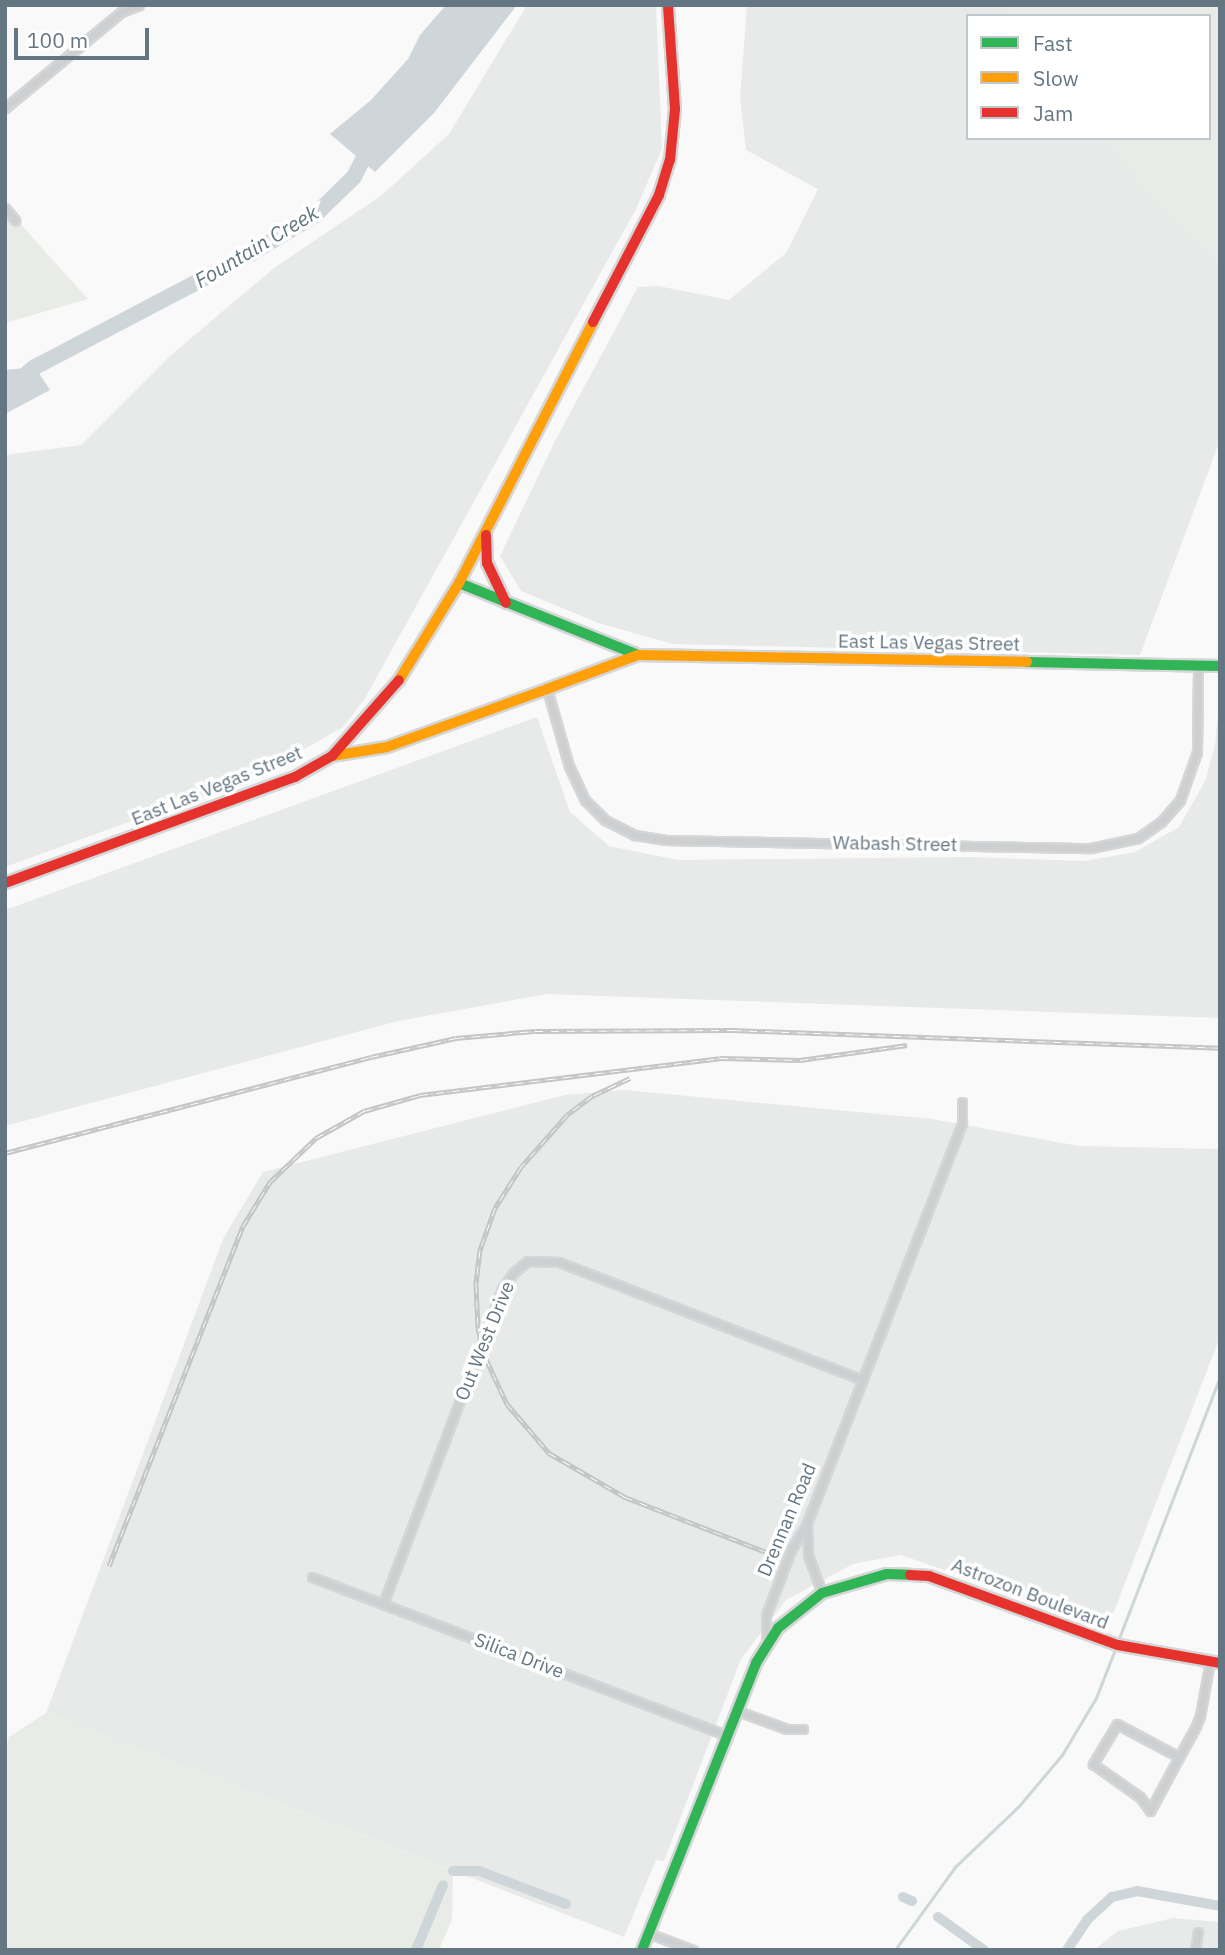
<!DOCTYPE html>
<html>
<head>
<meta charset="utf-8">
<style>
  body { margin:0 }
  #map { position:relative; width:1225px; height:1955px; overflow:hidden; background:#f9f9f9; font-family:"IBM Plex Sans",sans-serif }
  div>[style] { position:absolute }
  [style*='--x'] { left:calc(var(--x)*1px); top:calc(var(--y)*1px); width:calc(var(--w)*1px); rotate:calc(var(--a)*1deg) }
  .built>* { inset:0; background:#e8e9e9 }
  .green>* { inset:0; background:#e8ebe6 }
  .water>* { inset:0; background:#ced6d9 }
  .stream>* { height:2.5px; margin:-1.25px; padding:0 1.25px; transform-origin:1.25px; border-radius:1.25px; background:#ced6d9 }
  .canal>* { height:10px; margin:-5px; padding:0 5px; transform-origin:5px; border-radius:5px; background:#ced6d9 }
  .river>* { height:16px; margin:-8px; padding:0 8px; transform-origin:8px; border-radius:8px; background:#ced6d9 }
  .roads { filter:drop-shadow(2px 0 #d5d6d7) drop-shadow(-2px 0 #d5d6d7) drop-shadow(0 2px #d5d6d7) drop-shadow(0 -2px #d5d6d7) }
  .street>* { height:7px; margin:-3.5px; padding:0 3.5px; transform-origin:3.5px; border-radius:3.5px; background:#cecfd0 }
  .fast>* { height:10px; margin:-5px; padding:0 5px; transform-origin:5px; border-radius:5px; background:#30b455 }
  .slow>* { height:10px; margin:-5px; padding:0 5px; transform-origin:5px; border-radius:5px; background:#ff9f0a }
  .jam>* { height:10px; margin:-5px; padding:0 5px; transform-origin:5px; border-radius:5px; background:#e5322d }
  .rail>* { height:5px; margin-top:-2.5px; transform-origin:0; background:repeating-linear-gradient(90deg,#fff 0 8px,#c3c5c6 0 16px); box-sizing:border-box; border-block:2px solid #c3c5c6 }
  span { translate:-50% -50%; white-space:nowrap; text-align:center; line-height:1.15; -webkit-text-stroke:7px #fff; paint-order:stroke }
  .street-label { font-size:19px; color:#657683 }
  .water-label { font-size:21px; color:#60757c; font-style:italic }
  .frame { position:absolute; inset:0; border:7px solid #657683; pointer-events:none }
  .legend { position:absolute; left:966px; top:14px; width:245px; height:126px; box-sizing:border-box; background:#fff; border:2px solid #c1c8cd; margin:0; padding:9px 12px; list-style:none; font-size:21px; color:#657683 }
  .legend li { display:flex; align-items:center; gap:14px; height:35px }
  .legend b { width:35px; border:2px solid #c1c8cd }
  .scale { position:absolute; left:14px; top:28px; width:135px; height:32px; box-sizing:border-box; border:4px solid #657683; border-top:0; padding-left:9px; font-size:21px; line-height:24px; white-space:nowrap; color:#657683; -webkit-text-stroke:5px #fff; paint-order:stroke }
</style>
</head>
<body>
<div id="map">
  <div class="built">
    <div style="clip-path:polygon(527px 5px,656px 5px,662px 149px,636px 209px,364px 700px,343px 727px,261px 774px,5px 867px,5px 455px,81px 445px,170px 356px,274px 268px,382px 195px,449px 134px)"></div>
    <div style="clip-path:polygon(747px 5px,1001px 5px,1009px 16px,968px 16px,968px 138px,1106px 138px,1162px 210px,1220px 260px,1220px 440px,1140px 655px,673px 644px,598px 623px,521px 591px,500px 556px,555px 441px,638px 287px,658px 286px,729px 300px,786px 253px,818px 189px,746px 150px,740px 98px)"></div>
    <div style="clip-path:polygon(1220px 690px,1220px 1018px,547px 994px,398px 1021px,5px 1126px,5px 910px,537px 717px,570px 812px,609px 846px,678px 860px,968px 857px,1085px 861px,1135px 852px,1179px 827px,1205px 781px,1215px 745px)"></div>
    <div style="clip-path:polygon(624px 1090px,932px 1119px,1079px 1146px,1220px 1149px,1220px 1337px,1108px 1627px,901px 1555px,853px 1564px,786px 1600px,741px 1659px,664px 1861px,656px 1860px,624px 1937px,46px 1713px,224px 1237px,263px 1172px,565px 1095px)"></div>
    <div style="clip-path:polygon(1173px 1918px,1220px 1922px,1220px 1950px,1094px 1950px,1118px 1931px)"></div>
  </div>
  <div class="green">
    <div style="clip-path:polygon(1001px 5px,1220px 5px,1220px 260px,1162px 210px,1106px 138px,1209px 138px,1209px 16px,1009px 16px)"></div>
    <div style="clip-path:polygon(5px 207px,88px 299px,5px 323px)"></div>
    <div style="clip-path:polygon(46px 1713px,453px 1871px,452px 1919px,439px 1950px,5px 1950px,5px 1752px,9px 1737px)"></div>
  </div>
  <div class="water">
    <div style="clip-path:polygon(446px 5px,517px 5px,434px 113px,375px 172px,330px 134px,371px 100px,408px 59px,420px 35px)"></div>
    <div style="clip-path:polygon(35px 367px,50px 390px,5px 414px,5px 370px)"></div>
  </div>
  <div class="stream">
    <div style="--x:1118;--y:1641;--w:283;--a:-68.9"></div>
    <div style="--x:895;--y:1950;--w:102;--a:-54.1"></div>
    <div style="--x:955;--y:1867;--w:88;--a:-43.6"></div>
    <div style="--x:1019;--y:1806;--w:67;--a:-49.9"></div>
    <div style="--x:1062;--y:1755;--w:66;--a:-59.2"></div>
    <div style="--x:1096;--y:1698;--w:55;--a:-68.6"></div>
  </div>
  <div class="canal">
    <div style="--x:453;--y:1871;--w:26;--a:0"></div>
    <div style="--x:479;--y:1871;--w:93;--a:20.8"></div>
    <div style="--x:903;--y:1897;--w:10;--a:24"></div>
    <div style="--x:938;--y:1917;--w:57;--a:35.7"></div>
    <div style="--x:416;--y:1950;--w:70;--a:-67.4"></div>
    <div style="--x:1067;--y:1950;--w:36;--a:-56"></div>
    <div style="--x:1087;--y:1920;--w:34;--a:-43"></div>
    <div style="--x:1112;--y:1897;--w:26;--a:-13"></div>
    <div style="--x:1137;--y:1891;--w:84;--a:10.2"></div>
  </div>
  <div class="river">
    <div style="--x:5;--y:392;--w:39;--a:-40"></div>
    <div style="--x:35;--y:367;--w:245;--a:-27.7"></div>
    <div style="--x:252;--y:253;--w:74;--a:-31.1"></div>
    <div style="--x:315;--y:215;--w:54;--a:-44.3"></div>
    <div style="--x:354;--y:177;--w:40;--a:-63.4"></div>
  </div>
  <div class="roads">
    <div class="street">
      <div style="--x:5;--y:108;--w:151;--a:-39.6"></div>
      <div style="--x:121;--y:12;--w:19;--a:-21"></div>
      <div style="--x:5;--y:208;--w:16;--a:50"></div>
      <div style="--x:547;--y:689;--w:80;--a:74.1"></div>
      <div style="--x:569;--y:766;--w:38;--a:65"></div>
      <div style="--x:585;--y:800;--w:28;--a:45"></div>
      <div style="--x:605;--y:820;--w:34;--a:27"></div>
      <div style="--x:635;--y:835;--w:30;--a:9"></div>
      <div style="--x:665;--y:840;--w:426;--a:1.1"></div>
      <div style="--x:1091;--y:848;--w:48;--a:-12"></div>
      <div style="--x:1138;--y:838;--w:28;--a:-35"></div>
      <div style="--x:1161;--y:822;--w:29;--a:-49"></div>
      <div style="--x:1180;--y:800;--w:51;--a:-70.5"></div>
      <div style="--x:1197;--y:752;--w:87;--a:-89.3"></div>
      <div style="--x:807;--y:1524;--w:31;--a:88"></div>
      <div style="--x:808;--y:1555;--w:40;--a:69.8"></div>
      <div style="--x:312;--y:1577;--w:443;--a:20.9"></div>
      <div style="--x:383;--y:1604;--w:337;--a:-69.3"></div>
      <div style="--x:502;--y:1289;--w:19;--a:-55"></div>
      <div style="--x:513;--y:1273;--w:19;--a:-39"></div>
      <div style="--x:528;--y:1261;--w:31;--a:2"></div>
      <div style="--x:559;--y:1262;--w:326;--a:21.2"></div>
      <div style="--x:766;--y:1644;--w:29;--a:-90"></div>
      <div style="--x:766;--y:1615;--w:70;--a:-69"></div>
      <div style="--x:791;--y:1550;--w:31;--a:-59"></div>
      <div style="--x:807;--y:1523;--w:429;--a:-68.8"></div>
      <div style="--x:962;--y:1123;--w:21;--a:-90"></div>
      <div style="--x:735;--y:1710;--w:55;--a:20.1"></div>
      <div style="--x:787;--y:1729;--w:16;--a:0"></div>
      <div style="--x:1179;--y:1757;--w:70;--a:-152"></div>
      <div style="--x:1117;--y:1724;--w:47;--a:121"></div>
      <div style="--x:1093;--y:1764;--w:57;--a:35.1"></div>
      <div style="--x:1140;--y:1797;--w:17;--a:54"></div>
      <div style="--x:1150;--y:1811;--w:61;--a:-61.8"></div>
      <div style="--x:1179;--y:1757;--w:35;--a:-61"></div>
      <div style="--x:1196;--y:1726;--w:11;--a:-68"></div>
      <div style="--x:1200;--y:1716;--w:56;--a:-79.7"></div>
      <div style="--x:648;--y:1933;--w:48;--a:20.7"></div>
      <div style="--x:1195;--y:1950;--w:18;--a:-81"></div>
    </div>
    <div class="fast">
      <div style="--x:459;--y:583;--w:193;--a:21.9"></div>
      <div style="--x:1027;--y:662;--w:193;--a:1.2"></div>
      <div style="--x:642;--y:1950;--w:309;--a:-68.3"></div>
      <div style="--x:756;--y:1663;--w:41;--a:-57.8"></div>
      <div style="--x:778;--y:1628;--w:56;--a:-38.5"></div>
      <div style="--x:822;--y:1593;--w:68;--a:-16.3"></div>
      <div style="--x:887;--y:1574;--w:23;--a:2"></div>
    </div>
    <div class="slow">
      <div style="--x:399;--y:680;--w:114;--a:-58.3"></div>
      <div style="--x:459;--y:583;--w:293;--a:-62.8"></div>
      <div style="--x:547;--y:689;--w:97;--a:-20.5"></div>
      <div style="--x:638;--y:655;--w:389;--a:1"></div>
      <div style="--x:332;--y:756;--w:56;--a:-9.3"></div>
      <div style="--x:387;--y:747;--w:170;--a:-19.9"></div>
    </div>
    <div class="jam">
      <div style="--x:593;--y:322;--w:143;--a:-62.5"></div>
      <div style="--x:659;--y:195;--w:37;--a:-73"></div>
      <div style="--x:670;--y:160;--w:51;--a:-84.4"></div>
      <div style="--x:675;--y:109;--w:104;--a:-93.9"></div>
      <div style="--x:486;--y:535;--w:28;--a:88"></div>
      <div style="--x:487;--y:563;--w:44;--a:64.6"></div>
      <div style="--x:5;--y:883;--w:309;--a:-20.1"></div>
      <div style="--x:295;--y:777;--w:43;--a:-29.6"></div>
      <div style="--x:332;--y:756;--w:101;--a:-48.6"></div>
      <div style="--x:910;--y:1575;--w:19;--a:3"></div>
      <div style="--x:929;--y:1576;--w:201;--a:20.1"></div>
      <div style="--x:1118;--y:1645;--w:104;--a:10"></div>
    </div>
  </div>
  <div class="rail">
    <div style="--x:630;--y:1078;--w:42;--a:154.7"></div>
    <div style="--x:592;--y:1096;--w:31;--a:143"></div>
    <div style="--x:567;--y:1115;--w:69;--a:131.5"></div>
    <div style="--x:521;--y:1167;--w:49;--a:122.4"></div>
    <div style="--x:495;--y:1208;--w:45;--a:109.7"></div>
    <div style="--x:480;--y:1250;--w:35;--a:97"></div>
    <div style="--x:476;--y:1285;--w:43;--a:87.3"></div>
    <div style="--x:478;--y:1328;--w:32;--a:76"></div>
    <div style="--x:486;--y:1359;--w:50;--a:65"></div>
    <div style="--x:507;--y:1404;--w:65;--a:49.4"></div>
    <div style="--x:549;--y:1453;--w:88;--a:30.1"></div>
    <div style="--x:625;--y:1497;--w:160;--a:21.3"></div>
    <div style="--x:5;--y:1153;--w:378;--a:-14.7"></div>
    <div style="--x:371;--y:1057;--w:87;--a:-12.6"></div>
    <div style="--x:456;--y:1038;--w:79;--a:-5.1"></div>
    <div style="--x:535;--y:1031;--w:198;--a:-0.3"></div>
    <div style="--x:733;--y:1030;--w:487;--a:2.1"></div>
    <div style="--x:109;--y:1566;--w:365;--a:-68.5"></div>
    <div style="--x:243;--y:1226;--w:52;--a:-58.5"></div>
    <div style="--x:270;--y:1182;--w:64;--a:-43.7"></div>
    <div style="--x:316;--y:1138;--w:55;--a:-29.4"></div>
    <div style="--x:364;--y:1111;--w:58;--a:-15.9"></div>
    <div style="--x:420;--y:1095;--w:302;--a:-7"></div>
    <div style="--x:720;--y:1058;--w:80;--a:1.4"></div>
    <div style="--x:800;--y:1060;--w:108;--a:-8"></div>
  </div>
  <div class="street-label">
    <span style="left:929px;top:643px;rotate:1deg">East Las Vegas Street</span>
    <span style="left:217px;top:786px;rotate:-22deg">East Las Vegas Street</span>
    <span style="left:895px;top:844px;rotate:1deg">Wabash Street</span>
    <span style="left:485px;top:1341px;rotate:-68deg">Out West Drive</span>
    <span style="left:787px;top:1520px;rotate:-67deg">Drennan Road</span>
    <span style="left:1030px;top:1594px;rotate:21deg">Astrozon Boulevard</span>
    <span style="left:519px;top:1656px;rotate:21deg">Silica Drive</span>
  </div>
  <div class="water-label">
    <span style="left:256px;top:246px;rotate:-31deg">Fountain Creek</span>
  </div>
  <div class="frame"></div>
  <ul class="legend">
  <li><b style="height:9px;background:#30b455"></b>Fast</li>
  <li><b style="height:9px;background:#ff9f0a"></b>Slow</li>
  <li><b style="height:9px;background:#e5322d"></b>Jam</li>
  </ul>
  <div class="scale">100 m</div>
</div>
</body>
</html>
